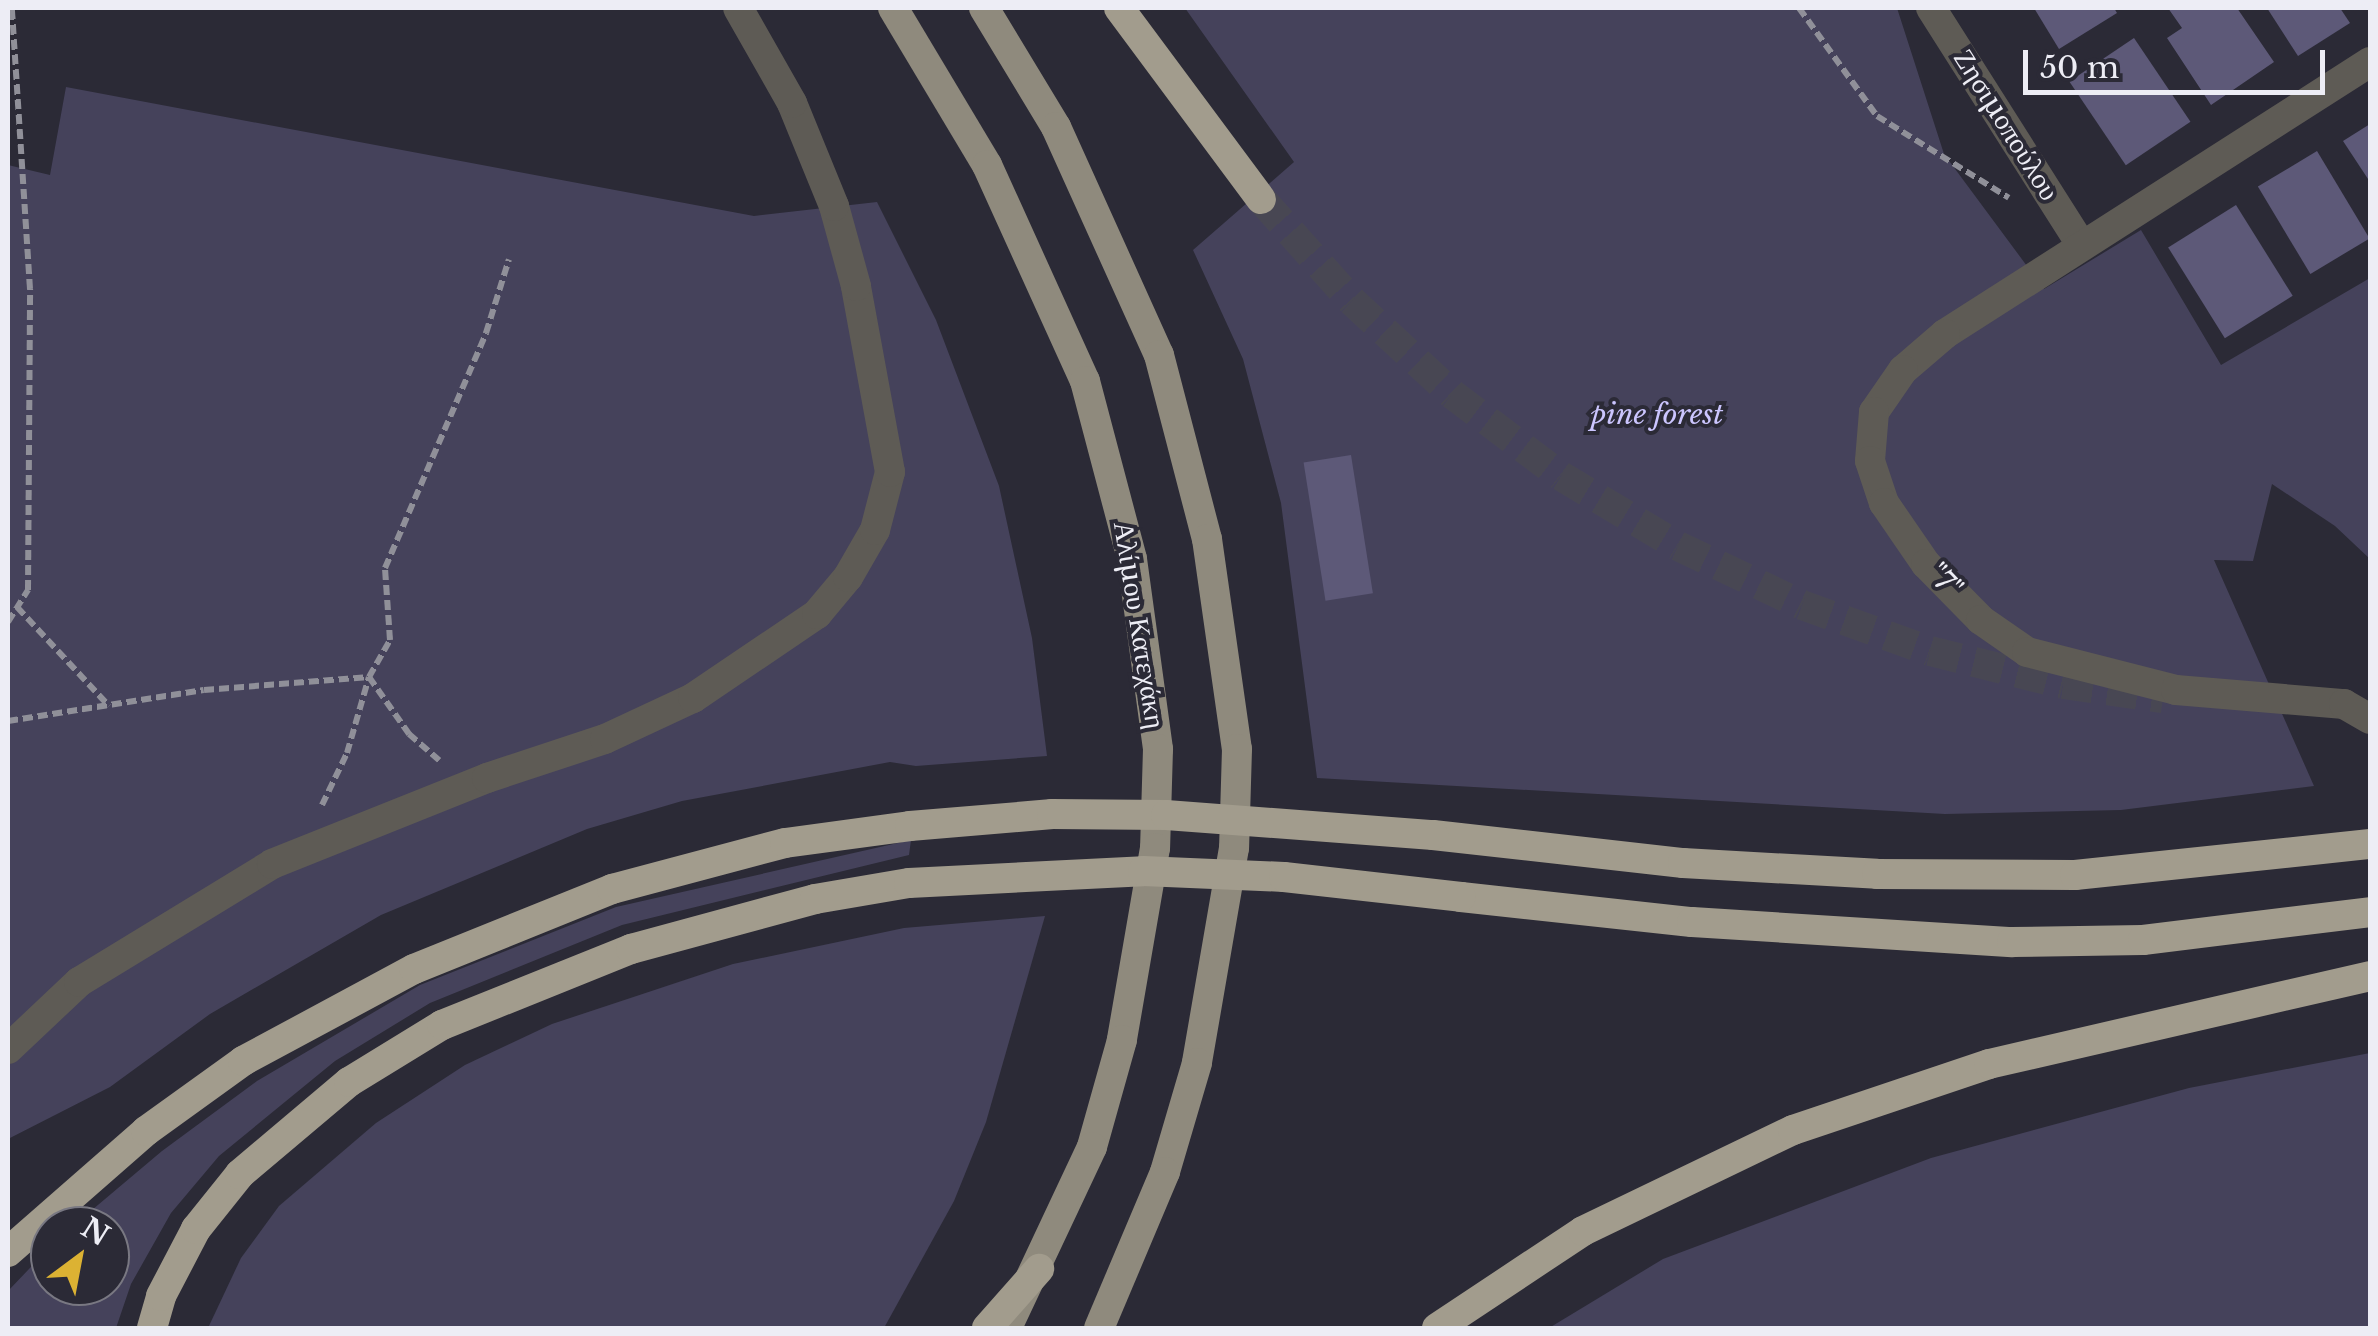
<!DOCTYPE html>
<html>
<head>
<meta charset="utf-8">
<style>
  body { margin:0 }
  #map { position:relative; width:2378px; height:1336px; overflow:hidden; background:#2b2a36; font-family:"Libre Baskerville",serif }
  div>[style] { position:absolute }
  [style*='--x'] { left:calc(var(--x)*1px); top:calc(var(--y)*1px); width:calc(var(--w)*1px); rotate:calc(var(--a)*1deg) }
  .green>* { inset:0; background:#45425b }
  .building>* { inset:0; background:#5d5978; transform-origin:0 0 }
  .highway-tunnel>* { height:30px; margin-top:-15px; transform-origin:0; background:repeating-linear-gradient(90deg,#484753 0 30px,transparent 0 45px) }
  .path>* { height:6px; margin-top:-3px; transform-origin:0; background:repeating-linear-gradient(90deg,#909099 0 10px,transparent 0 15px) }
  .minor>* { height:30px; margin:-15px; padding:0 15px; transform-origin:15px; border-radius:15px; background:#5e5b55 }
  .major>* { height:30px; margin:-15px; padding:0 15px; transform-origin:15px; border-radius:15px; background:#8f8a7d }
  .highway>* { height:30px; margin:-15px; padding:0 15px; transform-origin:15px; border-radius:15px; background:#a29c8d }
  .highway-bridge>* { height:30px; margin:-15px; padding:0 15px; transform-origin:15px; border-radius:15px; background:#a29c8d }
  span { translate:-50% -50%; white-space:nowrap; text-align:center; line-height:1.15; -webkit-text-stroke:8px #2b2a36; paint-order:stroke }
  .street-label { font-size:28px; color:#ededf5 }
  .park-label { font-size:28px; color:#cbc5fe; font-style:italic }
  .frame { position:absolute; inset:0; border:10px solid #ededf5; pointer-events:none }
  .north { position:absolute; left:30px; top:1206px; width:100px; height:100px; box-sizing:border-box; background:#2b2a36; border:2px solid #797882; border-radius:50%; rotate:32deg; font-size:28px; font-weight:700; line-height:40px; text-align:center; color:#ededf5 }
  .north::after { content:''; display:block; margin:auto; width:35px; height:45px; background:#dcb233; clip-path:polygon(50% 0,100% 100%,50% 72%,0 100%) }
  .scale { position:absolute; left:2023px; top:50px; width:302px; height:45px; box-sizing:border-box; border:5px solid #ededf5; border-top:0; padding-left:12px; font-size:30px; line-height:35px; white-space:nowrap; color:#ededf5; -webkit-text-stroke:8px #2b2a36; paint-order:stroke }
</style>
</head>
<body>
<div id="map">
  <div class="green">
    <div style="clip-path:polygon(1185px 8px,1897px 8px,1944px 154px,2044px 289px,2141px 230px,2221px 365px,2370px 278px,2370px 559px,2335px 526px,2272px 484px,2253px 561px,2214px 560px,2314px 786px,2121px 810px,1945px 814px,1317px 778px,1281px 503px,1243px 359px,1193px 250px,1294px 162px)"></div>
    <div style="clip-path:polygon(66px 87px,754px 216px,877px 202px,936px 320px,999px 486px,1032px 638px,1047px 756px,916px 766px,890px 762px,682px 801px,587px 829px,381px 915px,210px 1014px,110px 1087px,8px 1139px,8px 165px,50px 175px)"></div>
    <div style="clip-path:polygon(911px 840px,909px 855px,622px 925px,430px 1003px,335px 1061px,219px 1156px,171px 1213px,131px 1284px,116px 1328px,8px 1328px,8px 1291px,50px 1247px,50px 1286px,110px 1286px,110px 1226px,73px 1226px,162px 1151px,257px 1081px,420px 985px,616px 907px)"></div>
    <div style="clip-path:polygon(1045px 916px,986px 1122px,954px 1201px,884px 1328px,208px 1328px,241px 1258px,279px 1206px,376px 1123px,465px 1065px,552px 1024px,733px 964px,904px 928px)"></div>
    <div style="clip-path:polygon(2370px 1053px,2370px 1328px,1549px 1328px,1663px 1259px,1931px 1158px,2189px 1088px)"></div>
  </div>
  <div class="building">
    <div style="clip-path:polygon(2034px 8px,2114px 8px,2117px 13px,2059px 49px)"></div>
    <div style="clip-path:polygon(2168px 8px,2237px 8px,2274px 62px,2211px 105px,2167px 38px,2182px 28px)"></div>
    <div style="clip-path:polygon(2267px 8px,2340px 8px,2350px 23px,2298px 56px)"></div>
    <div style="left:2134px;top:38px;width:101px;height:78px;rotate:56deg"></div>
    <div style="clip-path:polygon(2370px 124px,2370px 182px,2343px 141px)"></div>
    <div style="left:2317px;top:151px;width:102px;height:69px;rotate:59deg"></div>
    <div style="left:2236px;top:205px;width:107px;height:80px;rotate:58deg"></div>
    <div style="left:1351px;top:455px;width:140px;height:48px;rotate:81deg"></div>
  </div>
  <div class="highway-tunnel">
    <div style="--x:1261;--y:199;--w:137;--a:48.3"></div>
    <div style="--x:1352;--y:301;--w:137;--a:42.9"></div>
    <div style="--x:1452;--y:394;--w:136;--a:37"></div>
    <div style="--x:1561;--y:476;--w:136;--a:30.9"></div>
    <div style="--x:1678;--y:546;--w:137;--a:25.4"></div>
    <div style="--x:1802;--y:605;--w:136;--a:19.8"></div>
    <div style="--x:1930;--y:651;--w:137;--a:13.9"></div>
    <div style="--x:2063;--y:684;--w:101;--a:8"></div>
  </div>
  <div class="path">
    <div style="--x:1799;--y:8;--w:133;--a:54.2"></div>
    <div style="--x:1877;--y:116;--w:155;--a:31.8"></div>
    <div style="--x:17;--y:607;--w:135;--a:47.1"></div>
    <div style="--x:8;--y:622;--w:38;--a:-58"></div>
    <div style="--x:28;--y:590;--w:301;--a:-89.6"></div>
    <div style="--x:30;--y:289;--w:282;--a:-93.7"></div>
    <div style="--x:8;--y:721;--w:198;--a:-9"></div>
    <div style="--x:204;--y:690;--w:166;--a:-4.5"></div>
    <div style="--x:369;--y:677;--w:70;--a:54.9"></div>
    <div style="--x:409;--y:734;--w:40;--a:41"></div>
    <div style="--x:322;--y:805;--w:58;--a:-64.3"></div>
    <div style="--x:347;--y:753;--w:79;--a:-73.9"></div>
    <div style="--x:369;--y:677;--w:43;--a:-60.4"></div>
    <div style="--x:390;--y:640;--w:72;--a:-94"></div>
    <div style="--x:385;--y:568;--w:256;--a:-66.7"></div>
    <div style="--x:486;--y:333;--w:77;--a:-72.7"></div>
  </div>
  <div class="minor">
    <div style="--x:1931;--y:8;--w:278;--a:57.6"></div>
    <div style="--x:2370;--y:62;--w:505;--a:147.38"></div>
    <div style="--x:1945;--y:334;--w:55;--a:139.4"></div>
    <div style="--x:1903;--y:370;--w:51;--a:124.6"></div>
    <div style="--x:1874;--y:412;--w:49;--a:94.7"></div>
    <div style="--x:1870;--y:461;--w:44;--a:71.6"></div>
    <div style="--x:1884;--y:503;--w:74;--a:55.5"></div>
    <div style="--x:1926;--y:564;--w:78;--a:45.5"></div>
    <div style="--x:1981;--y:620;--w:56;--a:34.8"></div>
    <div style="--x:2027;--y:652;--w:154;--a:14.3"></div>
    <div style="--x:2176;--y:690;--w:169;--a:4.8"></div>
    <div style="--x:2344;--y:704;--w:30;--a:30"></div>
    <div style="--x:8;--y:1049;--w:98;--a:-43.3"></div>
    <div style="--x:79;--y:982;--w:226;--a:-31.4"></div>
    <div style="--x:272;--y:864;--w:232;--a:-21.8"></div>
    <div style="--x:487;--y:778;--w:124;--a:-18.3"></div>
    <div style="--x:605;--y:739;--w:97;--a:-25"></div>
    <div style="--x:693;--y:698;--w:150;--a:-34.1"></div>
    <div style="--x:817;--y:614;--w:48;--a:-50"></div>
    <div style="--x:848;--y:577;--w:54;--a:-60.1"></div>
    <div style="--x:875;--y:530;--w:60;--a:-75.5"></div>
    <div style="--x:890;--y:472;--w:189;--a:-100.4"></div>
    <div style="--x:856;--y:286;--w:83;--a:-105.4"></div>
    <div style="--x:834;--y:206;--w:111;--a:-112.2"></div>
    <div style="--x:792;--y:103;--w:109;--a:-119.6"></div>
  </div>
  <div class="major">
    <div style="--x:893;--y:8;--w:183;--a:59.1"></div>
    <div style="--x:987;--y:165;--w:237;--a:65.6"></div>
    <div style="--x:1085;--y:381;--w:184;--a:75.2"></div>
    <div style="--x:1132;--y:559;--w:192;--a:82.2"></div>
    <div style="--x:1158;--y:749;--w:99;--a:91.7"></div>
    <div style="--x:1155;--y:848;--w:195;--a:99.8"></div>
    <div style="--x:1122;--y:1040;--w:111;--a:105.7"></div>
    <div style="--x:1092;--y:1147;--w:200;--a:115.2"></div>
    <div style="--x:984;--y:8;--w:139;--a:58.8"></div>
    <div style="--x:1056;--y:127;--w:250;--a:65.7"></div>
    <div style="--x:1159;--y:355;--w:190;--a:75.4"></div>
    <div style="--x:1207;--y:539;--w:212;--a:81.9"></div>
    <div style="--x:1237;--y:749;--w:99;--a:91.7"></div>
    <div style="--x:1234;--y:848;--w:218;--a:99.8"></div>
    <div style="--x:1197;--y:1063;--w:114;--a:106.4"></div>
    <div style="--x:1165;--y:1172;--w:169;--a:112.9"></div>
  </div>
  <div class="highway">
    <div style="--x:1119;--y:8;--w:238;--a:53.4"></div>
    <div style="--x:1433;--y:835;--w:252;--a:6.4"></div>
    <div style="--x:1683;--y:863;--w:194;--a:3.2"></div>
    <div style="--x:1877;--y:874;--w:198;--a:0.3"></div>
    <div style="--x:2075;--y:875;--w:297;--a:-6"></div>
    <div style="--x:1461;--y:897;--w:232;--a:6.2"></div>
    <div style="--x:1692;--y:922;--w:321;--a:3.6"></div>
    <div style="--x:2012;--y:942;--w:131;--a:-0.9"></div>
    <div style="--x:2143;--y:940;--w:229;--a:-7"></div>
    <div style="--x:8;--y:1252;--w:184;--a:-41.2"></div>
    <div style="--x:146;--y:1131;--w:120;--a:-35.8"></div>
    <div style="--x:243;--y:1061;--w:194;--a:-28.3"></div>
    <div style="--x:414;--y:969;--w:214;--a:-22"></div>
    <div style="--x:612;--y:889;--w:179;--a:-14.9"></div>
    <div style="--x:785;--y:843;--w:126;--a:-7.7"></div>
    <div style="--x:152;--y:1328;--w:33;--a:-74"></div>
    <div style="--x:161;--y:1296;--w:76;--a:-62.4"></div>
    <div style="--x:196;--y:1229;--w:70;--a:-51.3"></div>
    <div style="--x:240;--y:1174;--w:143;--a:-40.2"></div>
    <div style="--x:349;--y:1082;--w:109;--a:-31.5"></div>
    <div style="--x:442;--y:1025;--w:204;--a:-21.9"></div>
    <div style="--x:631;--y:949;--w:191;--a:-15.2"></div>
    <div style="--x:815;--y:899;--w:95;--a:-9.7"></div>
    <div style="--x:987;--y:1328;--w:79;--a:-48.6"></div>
    <div style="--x:1437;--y:1328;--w:175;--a:-33.6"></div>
    <div style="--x:1583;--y:1231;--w:233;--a:-25.7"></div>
    <div style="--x:1793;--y:1130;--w:207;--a:-18.6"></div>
    <div style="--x:1989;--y:1064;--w:391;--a:-13"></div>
  </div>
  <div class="highway-bridge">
    <div style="--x:910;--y:826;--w:143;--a:-4.8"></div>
    <div style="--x:1052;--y:814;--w:114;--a:0.5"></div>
    <div style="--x:1166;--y:815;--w:268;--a:4.3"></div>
    <div style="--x:909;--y:883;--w:234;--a:-2.9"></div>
    <div style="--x:1143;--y:871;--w:141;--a:2.4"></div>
    <div style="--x:1284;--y:877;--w:178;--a:6.4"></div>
  </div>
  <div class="street-label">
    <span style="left:2006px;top:125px;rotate:58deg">Ζησιμοπούλου</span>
    <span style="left:1944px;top:582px;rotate:46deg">"7"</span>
    <span style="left:1139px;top:625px;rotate:81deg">Αλίμου Κατεχάκη</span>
  </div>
  <div class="park-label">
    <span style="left:1657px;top:415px">pine forest</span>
  </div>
  <div class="frame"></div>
  <div class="north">N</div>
  <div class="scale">50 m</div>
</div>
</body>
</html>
